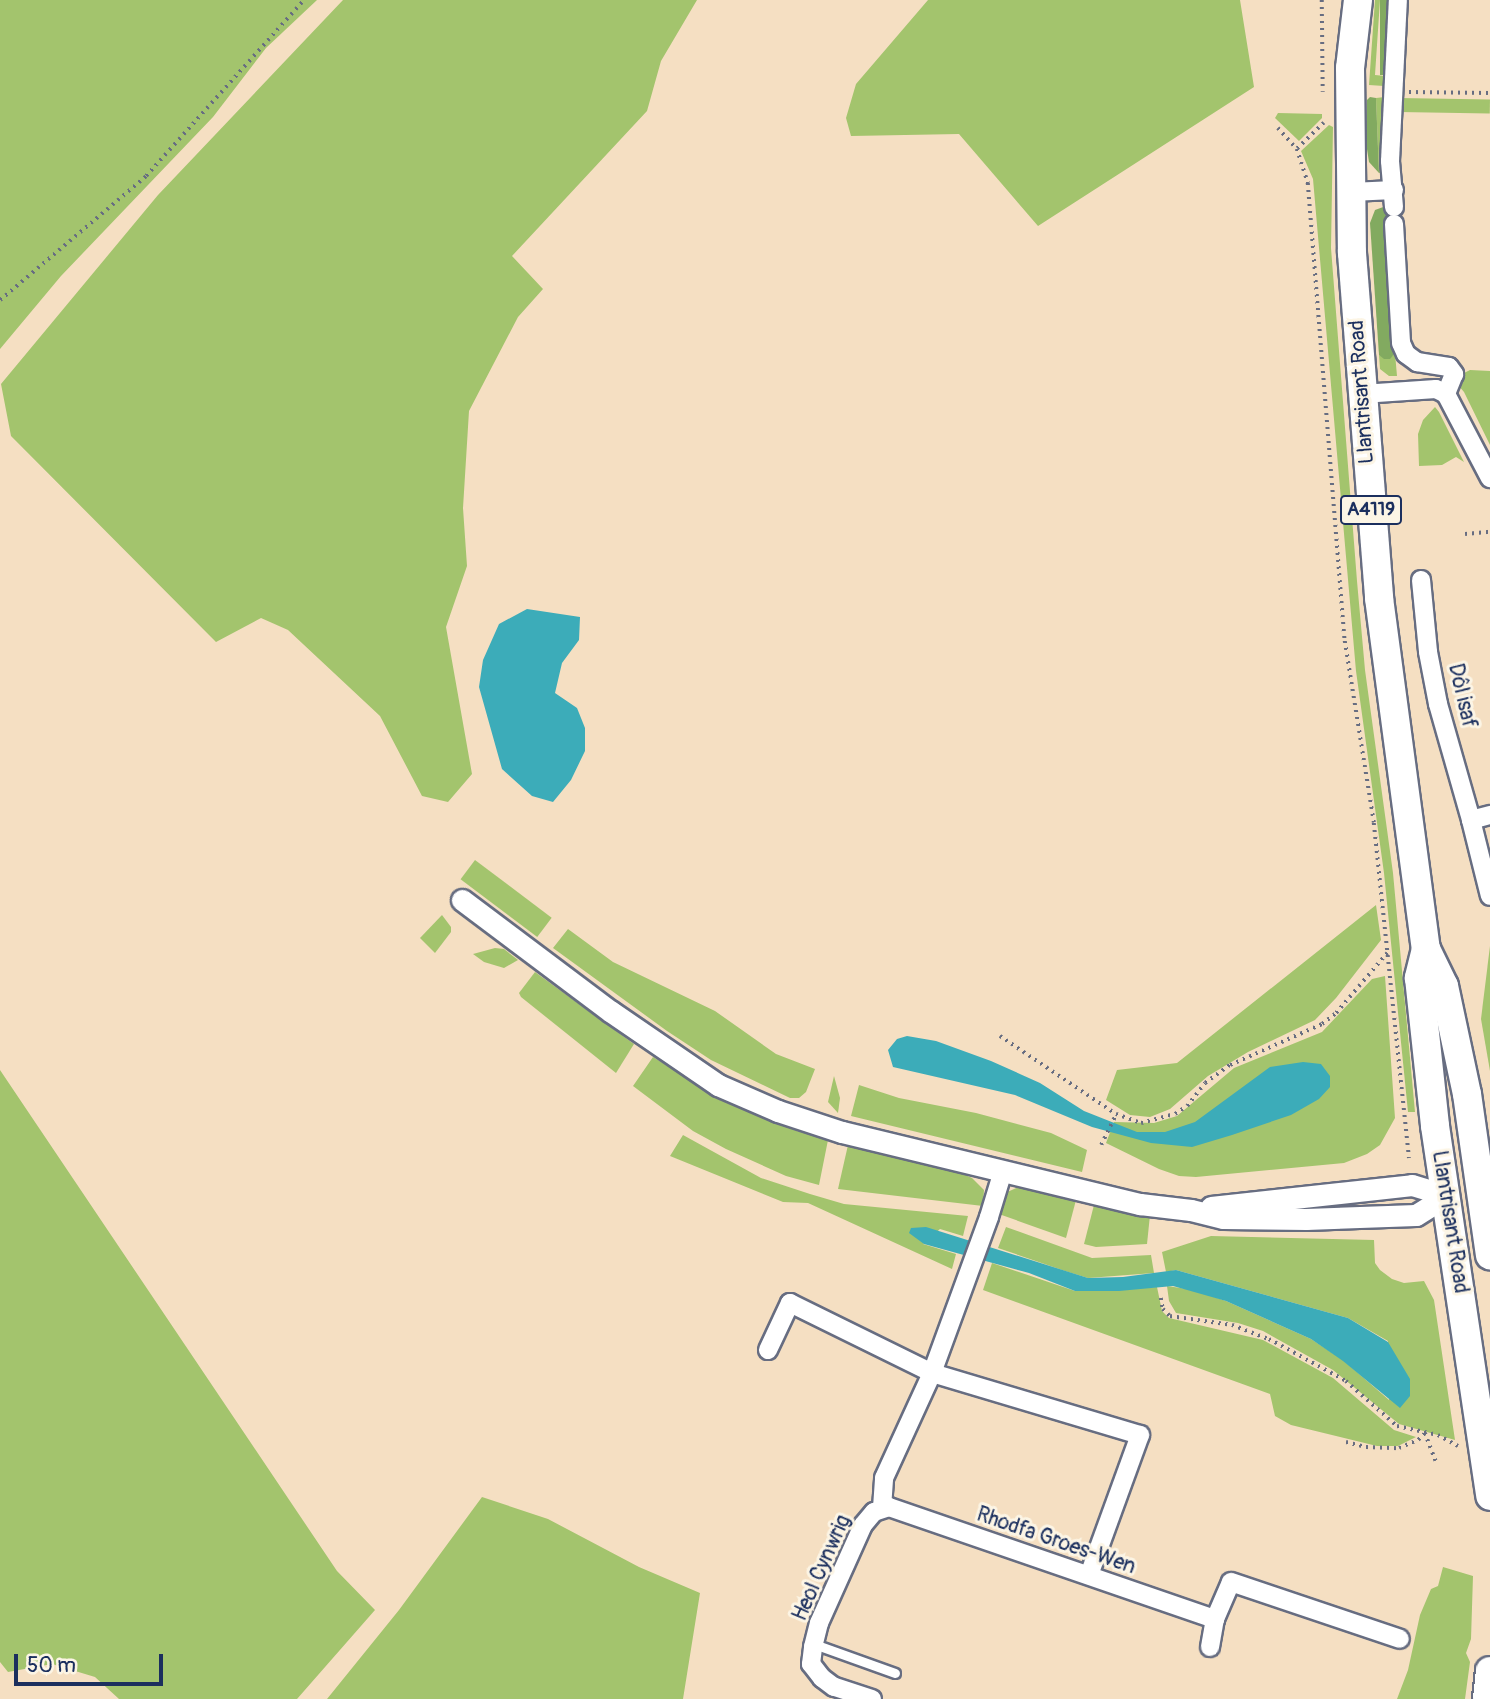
<!DOCTYPE html>
<html>
<head>
<meta charset="utf-8">
<style>
  body { margin:0 }
  #map { position:relative; width:1490px; height:1699px; overflow:hidden; background:#f5dfc2; font-family:Pangolin,sans-serif }
  div>[style] { position:absolute }
  [style*='--x'] { left:calc(var(--x)*1px); top:calc(var(--y)*1px); width:calc(var(--w)*1px); rotate:calc(var(--a)*1deg) }
  .green>* { inset:0; background:#a3c46d; transform-origin:0 0 }
  .forest>* { inset:0; background:#82aa60; transform-origin:0 0 }
  .water>* { inset:0; background:#3cacb9 }
  .path>* { height:3.5px; margin-top:-1.75px; transform-origin:0; background:repeating-linear-gradient(90deg,#676d81 0 2px,transparent 0 7px) }
  .roads { filter:drop-shadow(2px 0 #676d81) drop-shadow(-2px 0 #676d81) drop-shadow(0 2px #676d81) drop-shadow(0 -2px #676d81) }
  .service>* { height:9px; margin:-4.5px; padding:0 4.5px; transform-origin:4.5px; border-radius:4.5px; background:#fff }
  .minor>* { height:18px; margin:-9px; padding:0 9px; transform-origin:9px; border-radius:9px; background:#fff }
  .tertiary>* { height:21px; margin:-10.5px; padding:0 10.5px; transform-origin:10.5px; border-radius:10.5px; background:#fff }
  .primary>* { height:28px; margin:-14px; padding:0 14px; transform-origin:14px; border-radius:14px; background:#fff }
  span { translate:-50% -50%; white-space:nowrap; text-align:center; line-height:1.15; -webkit-text-stroke:6px #fcf5e5; paint-order:stroke }
  .shield-label span { padding:2px 5px; background:#fcf5e5; border:2px solid; border-radius:5px; -webkit-text-stroke-width:0 }
  .shield-label { font-size:19px; color:#1b2f5e; font-weight:700 }
  .street-label { font-size:21px; color:#1b2f5e }
  .scale { position:absolute; left:14px; top:1654px; width:149px; height:32px; box-sizing:border-box; border:4px solid #1b2f5e; border-top:0; padding-left:9px; font-size:21px; line-height:24px; white-space:nowrap; color:#1b2f5e; -webkit-text-stroke:5px #fcf5e5; paint-order:stroke }
</style>
</head>
<body>
<div id="map">
  <div class="green">
    <div style="clip-path:polygon(0 0,317px 0,266px 48px,213px 117px,61px 276px,0 349px)"></div>
    <div style="clip-path:polygon(343px 0,697px 0,661px 61px,647px 111px,512px 256px,543px 289px,518px 317px,469px 411px,463px 508px,467px 566px,446px 627px,472px 774px,448px 802px,422px 796px,380px 716px,288px 630px,261px 618px,216px 642px,11px 436px,1px 384px,158px 195px)"></div>
    <div style="clip-path:polygon(928px 0,1240px 0,1254px 87px,1038px 226px,959px 134px,851px 136px,846px 118px,856px 84px)"></div>
    <div style="clip-path:polygon(1375px 0,1380px 0,1375px 75px,1385px 76px,1384px 86px,1369px 85px)"></div>
    <div style="clip-path:polygon(1385px 97px,1384px 173px,1379px 173px,1376px 98px)"></div>
    <div style="left:1399px;top:98px;width:91px;height:14px;rotate:1deg"></div>
    <div style="clip-path:polygon(1278px 113px,1322px 114px,1322px 118px,1299px 141px,1275px 118px)"></div>
    <div style="clip-path:polygon(1329px 125px,1333px 127px,1331px 248px,1357px 581px,1365px 670px,1393px 873px,1415px 1112px,1408px 1112px,1384px 873px,1356px 671px,1313px 179px,1301px 151px)"></div>
    <div style="clip-path:polygon(1395px 353px,1397px 376px,1389px 376px,1380px 369px,1379px 355px,1389px 359px)"></div>
    <div style="clip-path:polygon(1470px 370px,1490px 371px,1490px 445px,1464px 392px,1458px 385px,1464px 373px)"></div>
    <div style="clip-path:polygon(1435px 407px,1439px 412px,1464px 462px,1456px 457px,1442px 465px,1419px 466px,1418px 434px,1423px 420px)"></div>
    <div style="left:475px;top:860px;width:96px;height:24px;rotate:37deg"></div>
    <div style="clip-path:polygon(1376px 905px,1381px 940px,1336px 998px,1315px 1020px,1248px 1052px,1208px 1076px,1170px 1109px,1150px 1117px,1130px 1115px,1106px 1100px,1117px 1070px,1177px 1063px)"></div>
    <div style="clip-path:polygon(442px 915px,451px 927px,451px 932px,435px 953px,420px 938px)"></div>
    <div style="clip-path:polygon(568px 929px,613px 962px,715px 1011px,776px 1054px,815px 1069px,806px 1092px,799px 1098px,790px 1098px,711px 1060px,667px 1031px,553px 948px)"></div>
    <div style="clip-path:polygon(1490px 946px,1490px 1071px,1481px 1019px)"></div>
    <div style="clip-path:polygon(495px 948px,504px 949px,518px 960px,504px 968px,484px 962px,473px 954px)"></div>
    <div style="clip-path:polygon(535px 972px,634px 1044px,616px 1073px,521px 997px,519px 993px)"></div>
    <div style="clip-path:polygon(1385px 976px,1395px 1118px,1380px 1145px,1367px 1154px,1344px 1163px,1196px 1177px,1179px 1176px,1159px 1169px,1106px 1143px,1114px 1122px,1154px 1123px,1177px 1116px,1234px 1068px,1322px 1032px,1372px 979px)"></div>
    <div style="clip-path:polygon(653px 1057px,730px 1104px,797px 1131px,828px 1140px,819px 1185px,786px 1176px,726px 1149px,693px 1131px,633px 1086px)"></div>
    <div style="clip-path:polygon(0 1070px,337px 1571px,375px 1610px,297px 1699px,119px 1699px,95px 1677px,52px 1664px,8px 1672px,0 1662px)"></div>
    <div style="clip-path:polygon(834px 1076px,840px 1098px,838px 1113px,828px 1102px)"></div>
    <div style="clip-path:polygon(859px 1085px,899px 1098px,976px 1113px,1051px 1133px,1087px 1150px,1082px 1172px,851px 1116px)"></div>
    <div style="clip-path:polygon(683px 1135px,761px 1178px,810px 1194px,844px 1204px,968px 1216px,963px 1236px,940px 1229px,923px 1244px,956px 1254px,952px 1269px,808px 1203px,783px 1202px,670px 1156px)"></div>
    <div style="clip-path:polygon(848px 1145px,952px 1169px,972px 1178px,984px 1190px,983px 1206px,838px 1189px)"></div>
    <div style="clip-path:polygon(1021px 1186px,1076px 1200px,1066px 1238px,996px 1213px,1005px 1193px)"></div>
    <div style="clip-path:polygon(1094px 1205px,1150px 1215px,1147px 1244px,1096px 1247px,1084px 1244px)"></div>
    <div style="clip-path:polygon(1006px 1227px,1092px 1258px,1151px 1255px,1154px 1273px,1088px 1278px,1065px 1271px,998px 1248px)"></div>
    <div style="clip-path:polygon(1211px 1236px,1374px 1240px,1375px 1263px,1380px 1270px,1392px 1279px,1404px 1283px,1424px 1281px,1434px 1300px,1455px 1440px,1399px 1424px,1333px 1370px,1263px 1331px,1238px 1323px,1176px 1313px,1169px 1301px,1167px 1286px,1194px 1290px,1226px 1301px,1311px 1339px,1343px 1360px,1389px 1400px,1388px 1341px,1348px 1318px,1176px 1270px,1166px 1272px,1162px 1252px)"></div>
    <div style="clip-path:polygon(992px 1263px,1075px 1291px,1157px 1287px,1162px 1311px,1169px 1318px,1263px 1340px,1333px 1378px,1394px 1430px,1416px 1437px,1398px 1446px,1377px 1446px,1291px 1425px,1275px 1416px,1270px 1394px,983px 1290px)"></div>
    <div style="clip-path:polygon(482px 1497px,548px 1519px,639px 1567px,700px 1593px,683px 1699px,327px 1699px,399px 1610px)"></div>
    <div style="clip-path:polygon(1443px 1567px,1473px 1576px,1471px 1639px,1466px 1653px,1470px 1662px,1465px 1699px,1397px 1699px,1408px 1670px,1420px 1615px,1431px 1589px,1438px 1586px)"></div>
  </div>
  <div class="forest">
    <div style="left:1380px;top:0;width:9px;height:75px"></div>
    <div style="clip-path:polygon(1370px 97px,1376px 98px,1379px 173px,1369px 162px,1367px 149px,1367px 100px)"></div>
    <div style="clip-path:polygon(1386px 206px,1395px 353px,1390px 359px,1384px 359px,1379px 355px,1370px 223px,1375px 210px)"></div>
  </div>
  <div class="water">
    <div style="clip-path:polygon(527px 609px,580px 617px,579px 640px,562px 663px,555px 693px,577px 708px,585px 728px,585px 751px,571px 780px,553px 802px,532px 796px,502px 769px,479px 687px,483px 660px,499px 624px)"></div>
    <div style="clip-path:polygon(907px 1036px,936px 1041px,991px 1061px,1040px 1083px,1084px 1111px,1137px 1132px,1165px 1132px,1195px 1122px,1270px 1067px,1303px 1062px,1321px 1064px,1330px 1076px,1330px 1087px,1319px 1099px,1291px 1115px,1232px 1135px,1192px 1147px,1151px 1143px,1092px 1127px,1015px 1095px,893px 1067px,888px 1050px,897px 1039px)"></div>
    <div style="clip-path:polygon(926px 1227px,1088px 1278px,1123px 1277px,1176px 1270px,1348px 1318px,1388px 1342px,1410px 1379px,1410px 1396px,1400px 1408px,1343px 1361px,1311px 1339px,1226px 1301px,1173px 1286px,1119px 1291px,1075px 1291px,1029px 1273px,924px 1244px,909px 1233px,911px 1228px)"></div>
  </div>
  <div class="path">
    <div style="--x:1322;--y:0;--w:92;--a:89.4"></div>
    <div style="--x:1409;--y:92;--w:81;--a:0.7"></div>
    <div style="--x:1324;--y:123;--w:37;--a:136"></div>
    <div style="--x:1297;--y:149;--w:36;--a:72"></div>
    <div style="--x:1308;--y:183;--w:459;--a:85.4"></div>
    <div style="--x:1345;--y:641;--w:184;--a:80.9"></div>
    <div style="--x:1374;--y:823;--w:337;--a:84"></div>
    <div style="--x:1278;--y:128;--w:28;--a:48"></div>
    <div style="--x:0;--y:300;--w:192;--a:-40.3"></div>
    <div style="--x:146;--y:176;--w:237;--a:-48.1"></div>
    <div style="--x:1465;--y:534;--w:25;--a:-5"></div>
    <div style="--x:1000;--y:1036;--w:140;--a:33.9"></div>
    <div style="--x:1101;--y:1145;--w:34;--a:-64"></div>
    <div style="--x:1116;--y:1114;--w:27;--a:20"></div>
    <div style="--x:1141;--y:1123;--w:35;--a:-15"></div>
    <div style="--x:1175;--y:1114;--w:14;--a:-34"></div>
    <div style="--x:1187;--y:1106;--w:29;--a:-52"></div>
    <div style="--x:1205;--y:1083;--w:31;--a:-36"></div>
    <div style="--x:1230;--y:1065;--w:101;--a:-24"></div>
    <div style="--x:1322;--y:1024;--w:18;--a:-38"></div>
    <div style="--x:1336;--y:1013;--w:79;--a:-49.6"></div>
    <div style="--x:1161;--y:1298;--w:11;--a:80"></div>
    <div style="--x:1163;--y:1309;--w:10;--a:45"></div>
    <div style="--x:1170;--y:1316;--w:63;--a:8.3"></div>
    <div style="--x:1232;--y:1325;--w:40;--a:21"></div>
    <div style="--x:1269;--y:1339;--w:88;--a:28.6"></div>
    <div style="--x:1346;--y:1381;--w:68;--a:41.4"></div>
    <div style="--x:1397;--y:1426;--w:42;--a:12.4"></div>
    <div style="--x:1438;--y:1435;--w:23;--a:29"></div>
    <div style="--x:1346;--y:1442;--w:21;--a:14"></div>
    <div style="--x:1366;--y:1447;--w:33;--a:2"></div>
    <div style="--x:1399;--y:1448;--w:21;--a:-23"></div>
    <div style="--x:1418;--y:1440;--w:10;--a:-45"></div>
    <div style="--x:1425;--y:1433;--w:30;--a:69"></div>
  </div>
  <div class="roads">
    <div class="service">
      <div style="--x:814;--y:1644;--w:86;--a:19.7"></div>
    </div>
    <div class="minor">
      <div style="--x:1351;--y:192;--w:43;--a:-2.7"></div>
      <div style="--x:1394;--y:207;--w:46;--a:-95"></div>
      <div style="--x:1390;--y:161;--w:161;--a:-87.2"></div>
      <div style="--x:1394;--y:224;--w:119;--a:86.6"></div>
      <div style="--x:1401;--y:343;--w:12;--a:66"></div>
      <div style="--x:1406;--y:354;--w:14;--a:36"></div>
      <div style="--x:1417;--y:362;--w:32;--a:9"></div>
      <div style="--x:1449;--y:367;--w:9;--a:54"></div>
      <div style="--x:1454;--y:374;--w:22;--a:112"></div>
      <div style="--x:1362;--y:394;--w:74;--a:-3.9"></div>
      <div style="--x:1436;--y:389;--w:11;--a:27"></div>
      <div style="--x:1446;--y:394;--w:95;--a:62.4"></div>
      <div style="--x:1421;--y:580;--w:72;--a:84.4"></div>
      <div style="--x:1428;--y:652;--w:53;--a:79.1"></div>
      <div style="--x:1438;--y:704;--w:121;--a:74.1"></div>
      <div style="--x:1471;--y:820;--w:20;--a:-15"></div>
      <div style="--x:1471;--y:820;--w:78;--a:76"></div>
      <div style="--x:768;--y:1350;--w:52;--a:-64.9"></div>
      <div style="--x:790;--y:1303;--w:158;--a:26.2"></div>
      <div style="--x:932;--y:1373;--w:217;--a:16.6"></div>
      <div style="--x:1140;--y:1435;--w:149;--a:110"></div>
      <div style="--x:882;--y:1508;--w:30;--a:-86"></div>
      <div style="--x:884;--y:1478;--w:115;--a:-65.4"></div>
      <div style="--x:932;--y:1373;--w:166;--a:-69.9"></div>
      <div style="--x:989;--y:1217;--w:48;--a:-73.1"></div>
      <div style="--x:1210;--y:1647;--w:28;--a:-80"></div>
      <div style="--x:872;--y:1699;--w:40;--a:-162"></div>
      <div style="--x:834;--y:1687;--w:15;--a:-143"></div>
      <div style="--x:822;--y:1678;--w:18;--a:-128"></div>
      <div style="--x:811;--y:1664;--w:17;--a:-83"></div>
      <div style="--x:813;--y:1647;--w:25;--a:-76"></div>
      <div style="--x:819;--y:1623;--w:107;--a:-65.8"></div>
      <div style="--x:863;--y:1525;--w:17;--a:-50"></div>
      <div style="--x:874;--y:1512;--w:16;--a:-18"></div>
      <div style="--x:889;--y:1507;--w:345;--a:19"></div>
      <div style="--x:1215;--y:1619;--w:40;--a:-66.6"></div>
      <div style="--x:1231;--y:1582;--w:178;--a:18.6"></div>
    </div>
    <div class="tertiary">
      <div style="--x:462;--y:900;--w:185;--a:36.9"></div>
      <div style="--x:610;--y:1011;--w:131;--a:34.4"></div>
      <div style="--x:718;--y:1085;--w:65;--a:23.4"></div>
      <div style="--x:778;--y:1111;--w:67;--a:18.2"></div>
      <div style="--x:842;--y:1132;--w:307;--a:13.6"></div>
      <div style="--x:1140;--y:1204;--w:51;--a:6.7"></div>
      <div style="--x:1191;--y:1210;--w:33;--a:14"></div>
      <div style="--x:1223;--y:1218;--w:83;--a:0.7"></div>
      <div style="--x:1306;--y:1219;--w:110;--a:-2.1"></div>
      <div style="--x:1416;--y:1215;--w:36;--a:-32"></div>
      <div style="--x:1211;--y:1207;--w:202;--a:-6.2"></div>
      <div style="--x:1412;--y:1185;--w:37;--a:17"></div>
    </div>
    <div class="primary">
      <div style="--x:1358;--y:0;--w:68;--a:96.7"></div>
      <div style="--x:1350;--y:68;--w:185;--a:89.4"></div>
      <div style="--x:1352;--y:253;--w:346;--a:85.5"></div>
      <div style="--x:1379;--y:598;--w:354;--a:82.4"></div>
      <div style="--x:1426;--y:949;--w:41;--a:64.1"></div>
      <div style="--x:1444;--y:986;--w:110;--a:78"></div>
      <div style="--x:1467;--y:1094;--w:163;--a:81.9"></div>
      <div style="--x:1426;--y:949;--w:30;--a:104"></div>
      <div style="--x:1419;--y:978;--w:149;--a:83.8"></div>
      <div style="--x:1435;--y:1126;--w:374;--a:81.5"></div>
      <div style="--x:1487;--y:1699;--w:28;--a:-84"></div>
    </div>
  </div>
  <div class="shield-label">
    <span style="left:1371px;top:510px">A4119</span>
  </div>
  <div class="street-label">
    <span style="left:1362px;top:392px;rotate:-94deg">Llantrisant Road</span>
    <span style="left:1462px;top:696px;rotate:77deg">Dôl isaf</span>
    <span style="left:1450px;top:1222px;rotate:81deg">Llantrisant Road</span>
    <span style="left:1056px;top:1541px;rotate:19deg">Rhodfa Groes-Wen</span>
    <span style="left:822px;top:1568px;rotate:-66deg">Heol Cynwrig</span>
  </div>
  <div class="scale">50 m</div>
</div>
</body>
</html>
